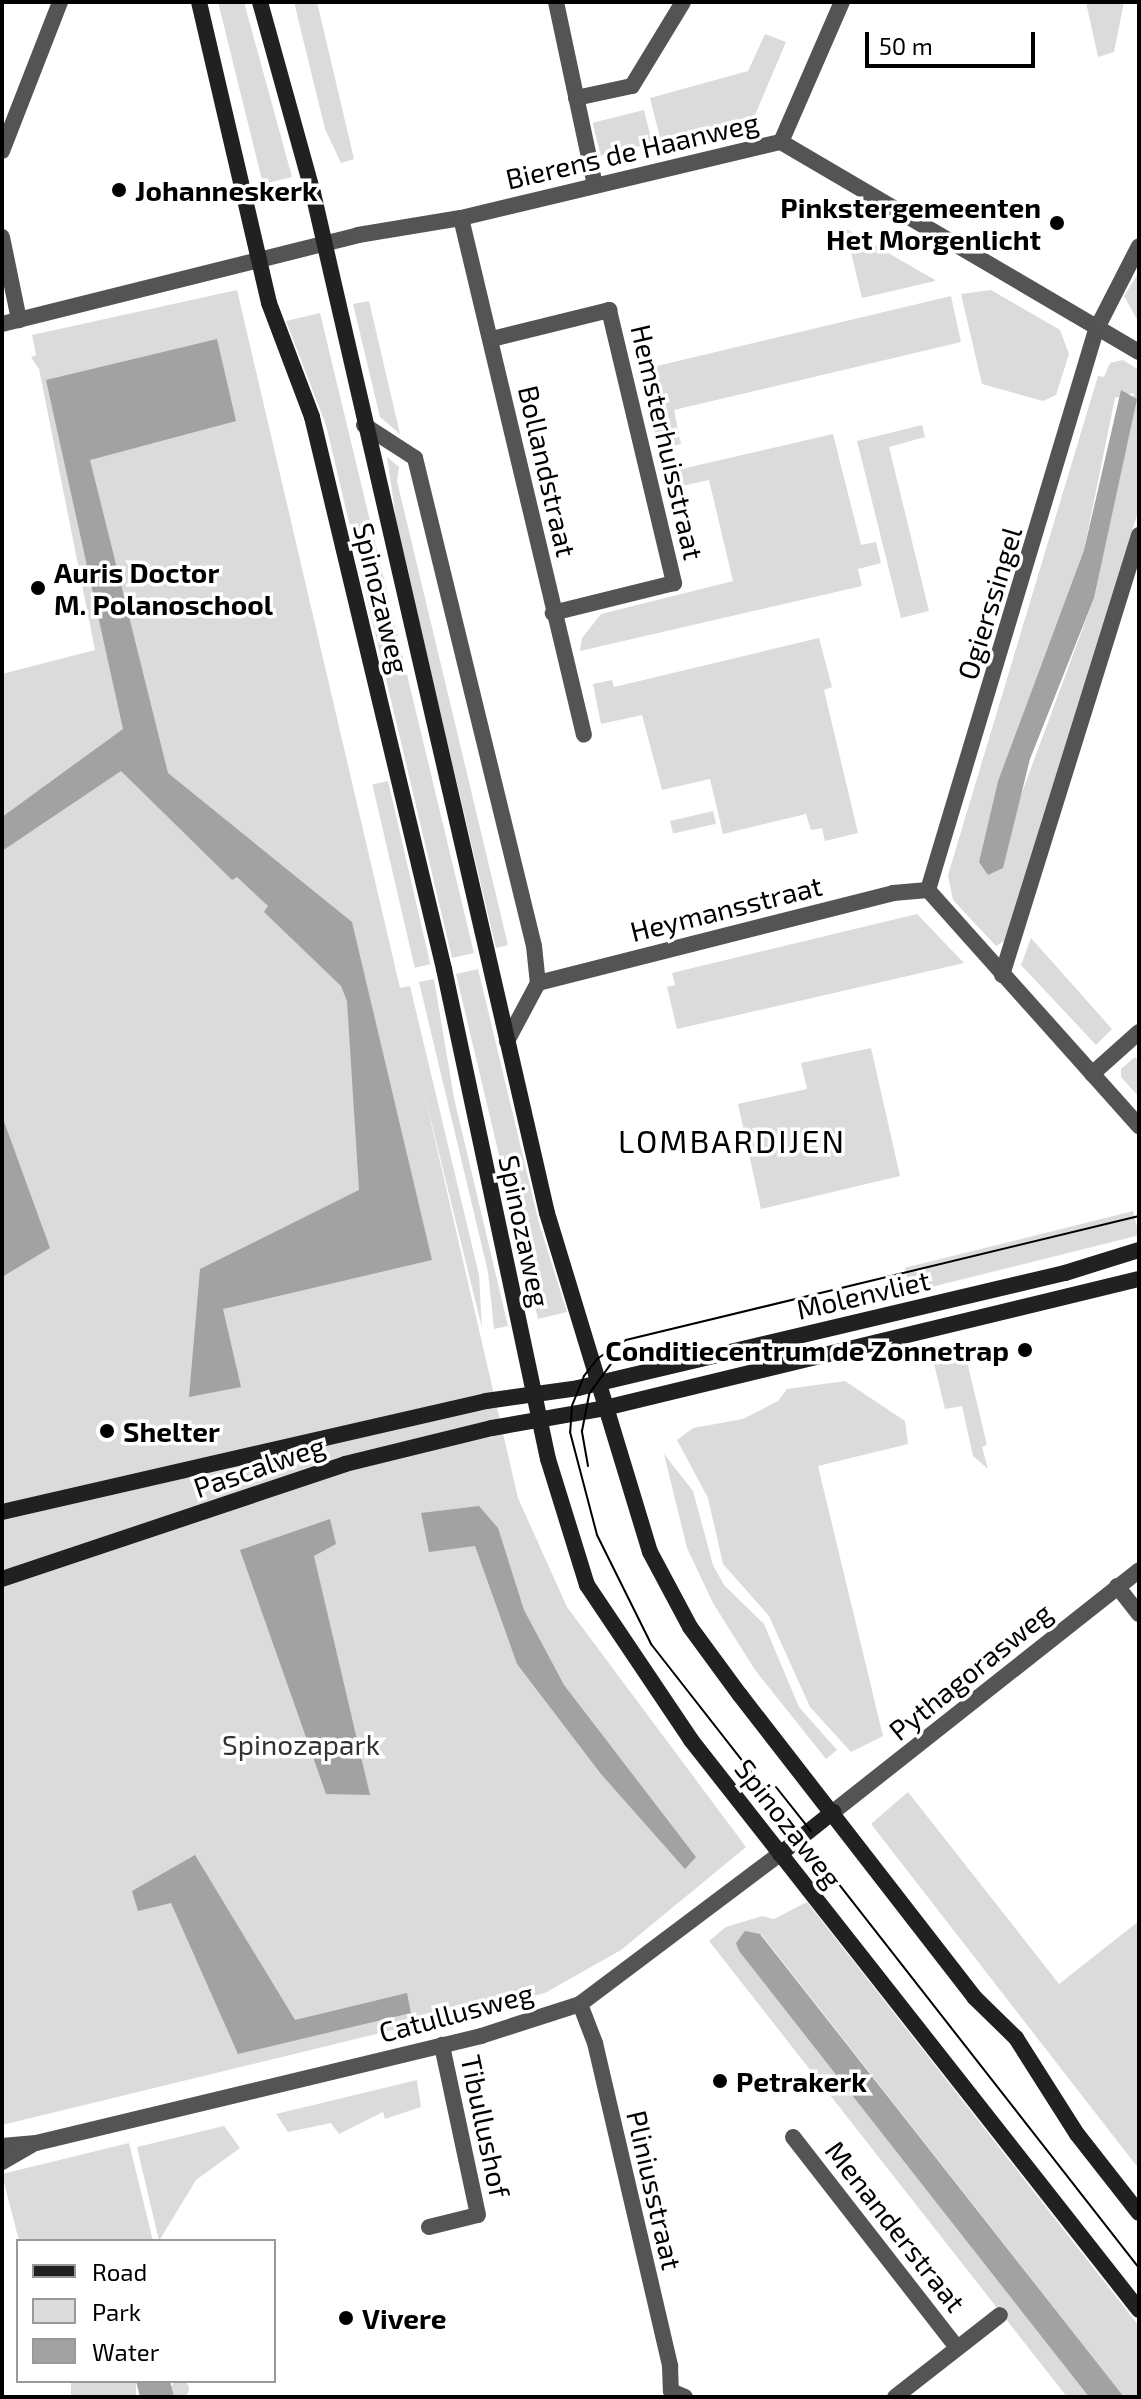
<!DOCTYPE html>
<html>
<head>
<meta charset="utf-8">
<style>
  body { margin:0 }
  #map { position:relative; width:1141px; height:2399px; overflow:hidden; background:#fff; font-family:"Exo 2",sans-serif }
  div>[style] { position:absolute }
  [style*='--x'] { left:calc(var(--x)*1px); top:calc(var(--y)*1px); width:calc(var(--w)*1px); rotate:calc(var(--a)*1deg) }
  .green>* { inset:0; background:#dbdbdb; transform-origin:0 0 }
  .round { border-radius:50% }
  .water>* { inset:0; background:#a2a2a2 }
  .street>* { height:16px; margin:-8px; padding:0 8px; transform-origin:8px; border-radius:8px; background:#545454 }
  .secondary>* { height:16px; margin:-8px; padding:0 8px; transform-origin:8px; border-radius:8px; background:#212121 }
  .tram>* { height:2px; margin:-1px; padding:0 1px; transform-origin:1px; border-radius:1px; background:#000 }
  .dots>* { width:22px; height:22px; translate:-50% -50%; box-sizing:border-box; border:4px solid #fff; border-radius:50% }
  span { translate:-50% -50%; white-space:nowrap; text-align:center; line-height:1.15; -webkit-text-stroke:7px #fff; paint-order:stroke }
  .street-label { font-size:28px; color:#000 }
  .poi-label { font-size:28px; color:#000; font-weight:700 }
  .left { translate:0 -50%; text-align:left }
  .right { translate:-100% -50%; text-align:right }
  .park-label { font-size:28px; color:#323232 }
  .quarter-label { font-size:32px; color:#000; letter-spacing:2px }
  .frame { position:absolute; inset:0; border:4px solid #000; pointer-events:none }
  .legend { position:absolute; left:16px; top:2239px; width:260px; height:144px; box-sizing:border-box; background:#fff; border:2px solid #999; margin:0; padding:10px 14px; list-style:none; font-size:24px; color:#000 }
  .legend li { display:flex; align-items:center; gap:16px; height:40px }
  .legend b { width:40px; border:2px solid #999 }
  .scale { position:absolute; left:865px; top:32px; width:170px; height:36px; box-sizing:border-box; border:4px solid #000; border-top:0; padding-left:10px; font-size:24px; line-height:28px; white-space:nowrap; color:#000; -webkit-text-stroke:6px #fff; paint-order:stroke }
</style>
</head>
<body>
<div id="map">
  <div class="green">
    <div style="clip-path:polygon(218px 2px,244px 2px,292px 177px,263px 184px)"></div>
    <div style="clip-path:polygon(294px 2px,317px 2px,354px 159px,341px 163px,325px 129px)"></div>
    <div style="clip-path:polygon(1086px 2px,1124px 2px,1114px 52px,1098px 57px)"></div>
    <div style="clip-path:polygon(765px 34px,786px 42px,755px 115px,661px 142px,650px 98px,748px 71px)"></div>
    <div style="left:644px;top:110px;width:34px;height:53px;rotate:76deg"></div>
    <div style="clip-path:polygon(845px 228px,935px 280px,935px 281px,862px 298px)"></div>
    <div style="clip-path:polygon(1139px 272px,1139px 323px,1124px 296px)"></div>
    <div style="clip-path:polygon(237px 290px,400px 988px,410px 986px,479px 1275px,482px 1328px,423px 1088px,518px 1498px,567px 1607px,746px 1847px,621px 1950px,545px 1993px,2px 2125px,2px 674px,95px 650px,39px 369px,31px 357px,36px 355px,32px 335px)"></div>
    <div style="clip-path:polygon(991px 290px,1060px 330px,1069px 354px,1056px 395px,1043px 401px,982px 384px,961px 294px)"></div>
    <div style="clip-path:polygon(951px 296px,961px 342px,674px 410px,681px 444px,659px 450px,640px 370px)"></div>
    <div style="clip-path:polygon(369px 301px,400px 434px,380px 417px,353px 304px)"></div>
    <div style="clip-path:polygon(320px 313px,474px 953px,452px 958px,326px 425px,286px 321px)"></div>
    <div style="clip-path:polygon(evenodd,1123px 360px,1139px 370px,1139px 509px,1006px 940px,996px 946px,953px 900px,948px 875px,1098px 376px,1104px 377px,1110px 363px,1123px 360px,1134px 393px,1094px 598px,1017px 806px,979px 862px,998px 781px,1084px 550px,1115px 398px,1134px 393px)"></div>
    <div style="clip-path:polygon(922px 425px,925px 437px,889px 447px,929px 611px,901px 618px,857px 441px)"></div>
    <div style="clip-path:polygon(833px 434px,861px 545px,876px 542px,881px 563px,858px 569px,862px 586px,580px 651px,582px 638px,601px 614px,733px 581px,709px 480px,668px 489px,664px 473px)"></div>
    <div style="clip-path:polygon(387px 457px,399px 467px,397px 481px,508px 945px,496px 948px,399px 538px)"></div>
    <div style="clip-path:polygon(819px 638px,832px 687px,824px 690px,858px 833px,825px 841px,822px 828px,811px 830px,806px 814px,723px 834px,710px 779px,662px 790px,642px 715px,601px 724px,593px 684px,612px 680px,614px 687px)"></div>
    <div style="left:388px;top:781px;width:188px;height:16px;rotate:77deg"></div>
    <div style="left:713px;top:811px;width:13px;height:44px;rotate:77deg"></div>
    <div style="clip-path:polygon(917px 914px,964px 963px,677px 1029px,667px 987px,675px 985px,672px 973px)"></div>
    <div style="clip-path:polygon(1031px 938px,1112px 1029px,1096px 1045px,1021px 965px)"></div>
    <div style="clip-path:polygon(478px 969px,539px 1223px,567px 1312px,538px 1319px,456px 974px)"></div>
    <div style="clip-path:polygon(434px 979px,454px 1098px,508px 1326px,494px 1329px,488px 1272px,419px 982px)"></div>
    <div style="clip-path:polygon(871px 1048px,900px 1176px,761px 1209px,738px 1104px,807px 1089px,801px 1063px)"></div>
    <div style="clip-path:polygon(1135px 1057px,1139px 1061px,1139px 1097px,1121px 1077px,1121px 1069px)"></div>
    <div style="left:1133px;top:1211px;width:25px;height:235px;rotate:76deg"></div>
    <div style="clip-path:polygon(964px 1349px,987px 1445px,982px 1447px,988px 1469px,973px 1456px,962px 1406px,945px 1409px,932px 1356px)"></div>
    <div style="clip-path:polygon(845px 1381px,905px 1421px,908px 1444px,818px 1466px,883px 1736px,851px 1752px,810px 1707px,769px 1616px,723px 1564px,708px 1498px,677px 1440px,693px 1428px,743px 1419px,778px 1401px,787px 1389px)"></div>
    <div style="clip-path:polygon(664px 1454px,693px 1491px,713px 1565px,724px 1585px,764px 1624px,799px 1707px,837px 1750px,826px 1759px,755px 1670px,713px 1603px,687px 1548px)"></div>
    <div style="clip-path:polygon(908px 1792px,1059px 1984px,1139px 1921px,1139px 2169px,871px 1824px)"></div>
    <div style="clip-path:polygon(807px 1902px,1139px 2326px,1139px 2397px,1124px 2397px,761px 1934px,736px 1943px,1089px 2397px,1067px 2397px,709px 1941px,726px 1927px,762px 1916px,774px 1919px)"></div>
    <div style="clip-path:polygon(417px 2080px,421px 2107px,385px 2119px,383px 2112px,339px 2134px,331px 2123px,288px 2132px,276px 2114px)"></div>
    <div style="clip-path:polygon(224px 2126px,240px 2148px,196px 2180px,159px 2241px,137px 2147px)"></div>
    <div style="clip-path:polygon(129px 2143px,153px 2241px,19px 2241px,2px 2174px)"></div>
    <div class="round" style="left:171px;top:2380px;width:18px;height:18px"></div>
    <div style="left:71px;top:2381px;width:65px;height:16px"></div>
  </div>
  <div class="water">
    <div style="clip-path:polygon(217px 339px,236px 421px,90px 460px,168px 773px,352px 922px,432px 1260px,223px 1309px,241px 1387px,189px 1397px,200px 1269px,359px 1190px,347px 1001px,341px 986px,264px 912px,268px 906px,237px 877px,232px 880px,121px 771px,2px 851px,2px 817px,123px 729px,46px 380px)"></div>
    <div style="clip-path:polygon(1121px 390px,1137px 399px,1094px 598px,1030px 759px,1003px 868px,988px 875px,979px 862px,998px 781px,1084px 550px)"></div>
    <div style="clip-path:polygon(2px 1116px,50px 1248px,2px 1277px)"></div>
    <div style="clip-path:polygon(479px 1506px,498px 1528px,524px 1610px,564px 1685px,696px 1857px,685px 1869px,601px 1774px,517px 1664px,475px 1546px,429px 1552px,421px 1513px)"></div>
    <div style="clip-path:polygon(330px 1519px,336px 1544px,314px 1556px,370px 1795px,326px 1794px,240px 1550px)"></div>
    <div style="clip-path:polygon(195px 1855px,295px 2020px,407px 1993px,411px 2013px,238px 2054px,171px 1903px,138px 1911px,132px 1891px)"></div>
    <div style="clip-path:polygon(745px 1931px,760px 1934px,1124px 2397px,1089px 2397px,739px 1951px,736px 1943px)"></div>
    <div style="clip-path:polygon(136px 2381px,170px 2381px,174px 2397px,140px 2397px)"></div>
  </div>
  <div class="street">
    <div style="--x:556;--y:2;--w:187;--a:78"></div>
    <div style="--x:576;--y:98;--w:57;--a:-12.1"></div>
    <div style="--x:632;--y:86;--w:98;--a:-58.7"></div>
    <div style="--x:781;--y:142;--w:153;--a:-66.5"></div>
    <div style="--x:2;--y:151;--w:160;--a:-68.7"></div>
    <div style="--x:461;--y:218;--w:531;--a:76.62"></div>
    <div style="--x:2;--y:237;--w:85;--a:78.4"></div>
    <div style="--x:2;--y:324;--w:367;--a:-14"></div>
    <div style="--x:358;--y:235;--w:104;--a:-9.4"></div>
    <div style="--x:461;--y:218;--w:329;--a:-13.4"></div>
    <div style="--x:781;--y:142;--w:415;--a:30.4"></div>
    <div style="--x:492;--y:339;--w:121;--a:-13.9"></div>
    <div style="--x:609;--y:310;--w:281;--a:76.6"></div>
    <div style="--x:674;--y:583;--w:125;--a:166.1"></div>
    <div style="--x:364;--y:425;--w:61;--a:32.9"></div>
    <div style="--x:415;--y:458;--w:502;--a:76.3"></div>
    <div style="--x:534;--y:946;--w:37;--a:84"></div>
    <div style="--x:538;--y:983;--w:66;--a:118.1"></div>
    <div style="--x:928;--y:890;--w:585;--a:-73.3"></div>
    <div style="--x:1096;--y:330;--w:94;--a:-62.9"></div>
    <div style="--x:928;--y:890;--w:317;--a:48.2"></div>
    <div style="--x:1002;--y:975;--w:461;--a:-72.7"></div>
    <div style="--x:538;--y:983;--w:366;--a:-14.2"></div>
    <div style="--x:893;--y:893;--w:35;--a:-5"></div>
    <div style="--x:1092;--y:1074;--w:63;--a:-41.8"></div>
    <div style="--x:1117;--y:1586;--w:36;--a:52"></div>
    <div style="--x:833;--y:1812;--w:390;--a:-38.3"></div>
    <div style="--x:580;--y:2004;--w:42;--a:69"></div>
    <div style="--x:595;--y:2043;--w:332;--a:76.9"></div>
    <div style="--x:670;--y:2366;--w:25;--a:88"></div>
    <div style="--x:793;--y:2137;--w:267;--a:52.1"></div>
    <div style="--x:2;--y:2146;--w:34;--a:-5"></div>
    <div style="--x:36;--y:2143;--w:458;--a:-13.5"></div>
    <div style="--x:481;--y:2036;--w:104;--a:-17.9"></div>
    <div style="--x:580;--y:2004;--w:250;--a:-36.9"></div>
    <div style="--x:2;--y:2162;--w:34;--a:-30"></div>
    <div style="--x:429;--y:2227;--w:50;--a:-13.8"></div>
    <div style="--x:478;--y:2215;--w:174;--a:-102"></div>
    <div style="--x:671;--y:2391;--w:15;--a:23"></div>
    <div style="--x:895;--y:2397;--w:133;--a:-38"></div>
  </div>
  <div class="secondary">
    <div style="--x:199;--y:2;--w:309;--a:76.9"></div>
    <div style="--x:269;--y:303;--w:122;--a:69.3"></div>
    <div style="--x:312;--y:417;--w:568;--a:76.55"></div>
    <div style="--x:444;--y:969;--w:501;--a:78.02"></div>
    <div style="--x:548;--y:1459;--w:132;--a:72.8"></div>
    <div style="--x:587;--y:1585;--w:187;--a:56.1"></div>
    <div style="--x:691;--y:1740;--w:725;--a:51.83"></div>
    <div style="--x:260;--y:2;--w:198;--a:74.5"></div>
    <div style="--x:313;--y:193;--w:1046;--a:77.08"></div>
    <div style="--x:547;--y:1213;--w:354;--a:73.1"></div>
    <div style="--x:650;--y:1552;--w:85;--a:61.9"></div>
    <div style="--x:690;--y:1627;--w:84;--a:53.7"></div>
    <div style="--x:740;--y:1695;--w:382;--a:52.2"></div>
    <div style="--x:974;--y:1997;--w:59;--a:44.3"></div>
    <div style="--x:1016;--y:2038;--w:114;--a:57.6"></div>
    <div style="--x:1077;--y:2134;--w:100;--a:51.9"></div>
    <div style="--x:2;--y:1512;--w:497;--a:-12.9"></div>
    <div style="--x:486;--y:1401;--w:93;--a:-8"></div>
    <div style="--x:578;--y:1388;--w:500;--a:-13.29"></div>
    <div style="--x:1065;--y:1273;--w:77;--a:-17.3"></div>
    <div style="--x:2;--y:1579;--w:362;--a:-18.5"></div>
    <div style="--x:345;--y:1464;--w:151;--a:-13.8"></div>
    <div style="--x:492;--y:1428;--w:115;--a:-10"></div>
    <div style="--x:605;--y:1408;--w:549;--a:-13.58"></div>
    <div style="--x:780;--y:1854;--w:68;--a:-38.4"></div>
  </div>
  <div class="tram">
    <div style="--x:1139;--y:1216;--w:528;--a:166.41"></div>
    <div style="--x:626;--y:1340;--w:33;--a:147"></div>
    <div style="--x:598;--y:1358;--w:23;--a:128"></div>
    <div style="--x:584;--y:1376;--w:32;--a:112"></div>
    <div style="--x:572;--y:1406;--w:26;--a:94"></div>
    <div style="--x:570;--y:1432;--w:106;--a:75.3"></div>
    <div style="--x:597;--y:1535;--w:122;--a:63.6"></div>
    <div style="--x:651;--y:1644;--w:792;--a:51.97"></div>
    <div style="--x:588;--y:1466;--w:36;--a:-100"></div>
    <div style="--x:582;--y:1431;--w:38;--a:-79"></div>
    <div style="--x:589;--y:1394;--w:37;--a:-54"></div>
    <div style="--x:611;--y:1364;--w:32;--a:-32"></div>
    <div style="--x:776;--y:1787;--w:56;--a:51.5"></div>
  </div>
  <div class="dots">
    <div style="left:119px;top:190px;background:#000"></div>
    <div style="left:1057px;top:223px;background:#000"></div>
    <div style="left:38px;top:588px;background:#000"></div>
    <div style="left:1025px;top:1350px;background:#000"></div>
    <div style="left:107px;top:1431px;background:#000"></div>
    <div style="left:720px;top:2081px;background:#000"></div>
    <div style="left:346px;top:2318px;background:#000"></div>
  </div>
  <div class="street-label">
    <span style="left:632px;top:150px;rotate:-13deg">Bierens de Haanweg</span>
    <span style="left:668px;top:442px;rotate:77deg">Hemsterhuisstraat</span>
    <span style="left:548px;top:471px;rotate:77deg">Bollandstraat</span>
    <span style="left:382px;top:598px;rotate:76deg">Spinozaweg</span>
    <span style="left:989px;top:603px;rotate:-73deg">Ogierssingel</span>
    <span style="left:726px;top:908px;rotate:-14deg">Heymansstraat</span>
    <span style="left:525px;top:1231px;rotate:78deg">Spinozaweg</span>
    <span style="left:863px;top:1294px;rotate:-13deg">Molenvliet</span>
    <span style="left:259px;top:1466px;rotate:-19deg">Pascalweg</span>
    <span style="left:970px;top:1671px;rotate:-39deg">Pythagorasweg</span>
    <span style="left:789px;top:1823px;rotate:52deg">Spinozaweg</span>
    <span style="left:456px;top:2012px;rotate:-15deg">Catullusweg</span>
    <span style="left:486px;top:2126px;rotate:78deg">Tibullushof</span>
    <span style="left:655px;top:2190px;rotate:77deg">Pliniusstraat</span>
    <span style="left:896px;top:2226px;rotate:52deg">Menanderstraat</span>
  </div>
  <div class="poi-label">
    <span class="left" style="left:135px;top:190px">Johanneskerk</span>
    <span class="right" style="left:1041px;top:223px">Pinkstergemeenten<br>Het Morgenlicht</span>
    <span class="left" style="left:54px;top:588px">Auris Doctor<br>M. Polanoschool</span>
    <span class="right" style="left:1009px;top:1350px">Conditiecentrum de Zonnetrap</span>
    <span class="left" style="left:123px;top:1431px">Shelter</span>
    <span class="left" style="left:736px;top:2081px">Petrakerk</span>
    <span class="left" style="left:362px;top:2318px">Vivere</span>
  </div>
  <div class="park-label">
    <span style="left:301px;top:1744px">Spinozapark</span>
  </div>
  <div class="quarter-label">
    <span style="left:732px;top:1140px">LOMBARDIJEN</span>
  </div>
  <div class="frame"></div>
  <ul class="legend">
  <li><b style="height:10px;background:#212121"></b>Road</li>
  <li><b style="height:22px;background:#dbdbdb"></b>Park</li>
  <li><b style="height:22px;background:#a2a2a2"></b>Water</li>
  </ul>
  <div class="scale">50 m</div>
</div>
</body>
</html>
